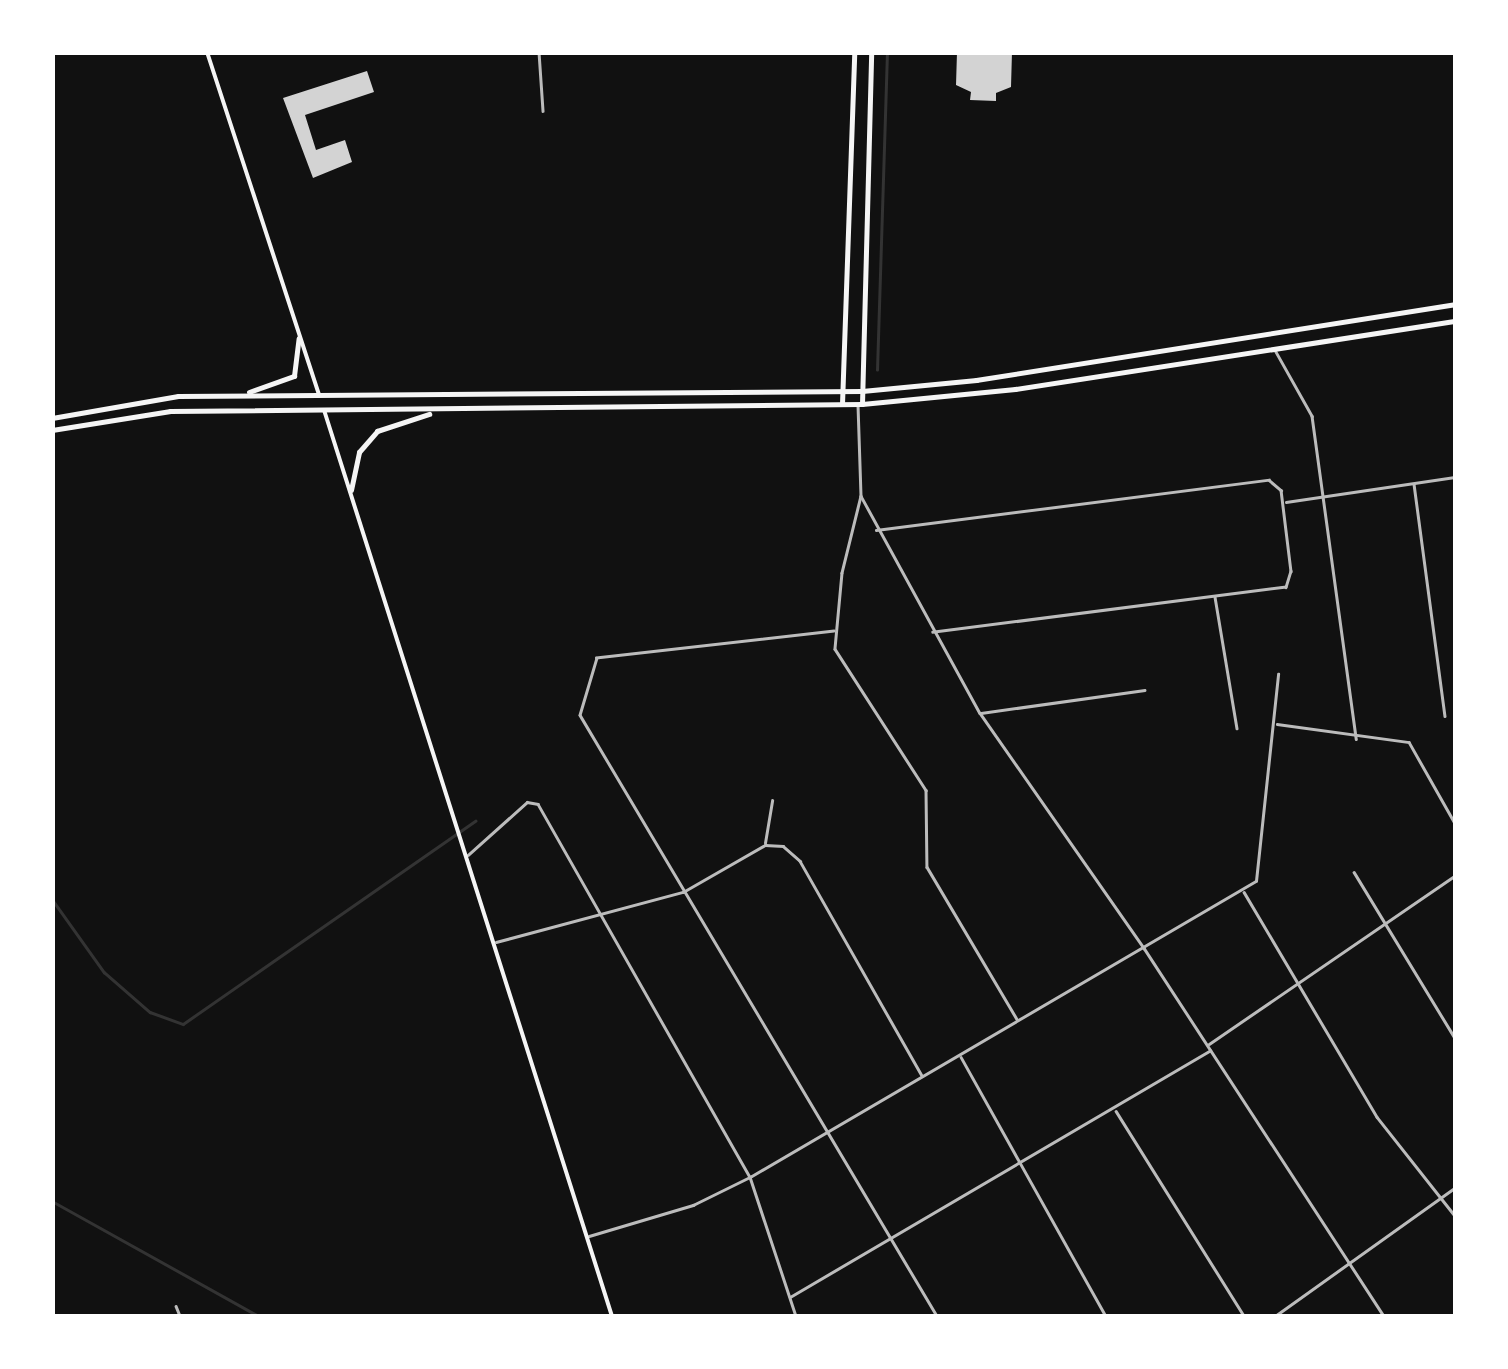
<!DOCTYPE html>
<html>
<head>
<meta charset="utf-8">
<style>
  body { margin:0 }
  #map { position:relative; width:1508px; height:1369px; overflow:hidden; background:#111; font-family:Manrope,sans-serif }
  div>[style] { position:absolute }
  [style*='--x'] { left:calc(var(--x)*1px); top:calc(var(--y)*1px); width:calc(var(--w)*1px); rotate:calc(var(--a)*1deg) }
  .stream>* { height:2.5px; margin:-1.25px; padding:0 1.25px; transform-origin:1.25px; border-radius:1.25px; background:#333 }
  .building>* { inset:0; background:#d3d3d3 }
  .minor>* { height:2.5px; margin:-1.25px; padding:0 1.25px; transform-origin:1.25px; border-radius:1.25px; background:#bcbcbc }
  .secondary>* { height:4px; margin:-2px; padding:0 2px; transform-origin:2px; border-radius:2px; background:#f5f5f5 }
  .primary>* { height:5px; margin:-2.5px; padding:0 2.5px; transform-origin:2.5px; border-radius:2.5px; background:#f5f5f5 }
  .trunk>* { height:5px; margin:-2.5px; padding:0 2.5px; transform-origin:2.5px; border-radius:2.5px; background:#f5f5f5 }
  span { translate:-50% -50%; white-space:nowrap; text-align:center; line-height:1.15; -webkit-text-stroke:9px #fff; paint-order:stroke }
  .frame { position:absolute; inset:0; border:55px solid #fff; pointer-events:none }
</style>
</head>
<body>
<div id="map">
  <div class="stream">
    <div style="--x:877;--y:370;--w:318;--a:-88.2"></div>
    <div style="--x:52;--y:899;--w:90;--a:54.5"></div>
    <div style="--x:104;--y:972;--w:61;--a:41"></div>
    <div style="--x:150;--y:1012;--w:35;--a:20"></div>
    <div style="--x:183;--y:1024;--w:356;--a:-34.8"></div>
    <div style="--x:52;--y:1201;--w:237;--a:29.1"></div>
  </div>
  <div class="building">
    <div style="clip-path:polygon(957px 52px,1012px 52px,1011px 87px,996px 93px,996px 101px,970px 100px,971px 92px,956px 85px)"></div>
    <div style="clip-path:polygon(367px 71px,374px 92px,305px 115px,316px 150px,345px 140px,352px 162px,313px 178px,283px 98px)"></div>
  </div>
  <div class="minor">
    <div style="--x:539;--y:52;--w:59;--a:86.1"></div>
    <div style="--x:1275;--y:350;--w:76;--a:60.7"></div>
    <div style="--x:1312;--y:416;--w:326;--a:82.2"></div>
    <div style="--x:858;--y:405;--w:91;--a:88.1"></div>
    <div style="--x:861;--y:496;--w:79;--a:103.9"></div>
    <div style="--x:842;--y:573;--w:76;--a:95.3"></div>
    <div style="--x:835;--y:649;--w:168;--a:57.2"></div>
    <div style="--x:926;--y:790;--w:77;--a:89.3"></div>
    <div style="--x:927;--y:867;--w:177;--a:59.4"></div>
    <div style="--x:1414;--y:484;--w:234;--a:82.4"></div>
    <div style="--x:861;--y:496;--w:247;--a:61.3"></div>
    <div style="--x:980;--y:713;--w:287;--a:55.1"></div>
    <div style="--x:1144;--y:948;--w:439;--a:56.9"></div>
    <div style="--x:1286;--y:502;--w:172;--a:-8.4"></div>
    <div style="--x:876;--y:530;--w:396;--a:-7.3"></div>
    <div style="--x:1269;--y:480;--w:16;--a:40"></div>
    <div style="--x:1281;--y:490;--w:82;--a:83"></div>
    <div style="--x:1291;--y:571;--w:17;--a:107"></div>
    <div style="--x:1286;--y:587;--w:356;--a:172.7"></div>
    <div style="--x:1215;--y:597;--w:133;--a:80.5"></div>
    <div style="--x:834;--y:631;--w:239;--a:173.5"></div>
    <div style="--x:597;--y:658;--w:59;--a:106.6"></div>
    <div style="--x:580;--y:715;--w:699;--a:59.29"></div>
    <div style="--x:981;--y:713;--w:165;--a:-8"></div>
    <div style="--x:1277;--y:724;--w:133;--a:7.8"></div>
    <div style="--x:1409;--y:742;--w:95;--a:60.5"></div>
    <div style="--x:765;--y:843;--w:43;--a:-80.5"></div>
    <div style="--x:468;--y:855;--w:79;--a:-41.9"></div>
    <div style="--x:527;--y:802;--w:11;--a:10"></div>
    <div style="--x:538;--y:804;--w:429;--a:60.4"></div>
    <div style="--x:750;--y:1177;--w:146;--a:71.7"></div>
    <div style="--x:1354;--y:872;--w:197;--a:58.7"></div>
    <div style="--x:1244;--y:892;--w:261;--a:59.4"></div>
    <div style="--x:1377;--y:1117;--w:127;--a:51.7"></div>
    <div style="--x:496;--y:942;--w:194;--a:-15"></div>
    <div style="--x:683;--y:892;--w:95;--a:-29.8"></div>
    <div style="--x:765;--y:845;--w:18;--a:3"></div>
    <div style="--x:783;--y:846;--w:23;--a:41"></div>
    <div style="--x:800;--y:861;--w:247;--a:60.4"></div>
    <div style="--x:1209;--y:1044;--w:299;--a:-34.4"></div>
    <div style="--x:961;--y:1057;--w:297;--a:60.8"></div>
    <div style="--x:1116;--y:1111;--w:242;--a:58"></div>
    <div style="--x:589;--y:1236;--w:109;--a:-16.6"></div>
    <div style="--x:693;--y:1205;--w:64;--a:-26.2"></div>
    <div style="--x:750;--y:1177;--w:586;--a:-30.33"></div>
    <div style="--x:1256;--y:881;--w:208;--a:-83.9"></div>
    <div style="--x:790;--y:1297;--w:487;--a:-30.4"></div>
    <div style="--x:176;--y:1306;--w:11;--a:68"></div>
    <div style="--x:1275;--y:1316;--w:222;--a:-35.5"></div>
  </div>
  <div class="secondary">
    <div style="--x:207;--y:52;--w:361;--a:71.9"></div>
    <div style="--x:324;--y:410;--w:951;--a:72.37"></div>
  </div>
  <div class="primary">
    <div style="--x:842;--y:404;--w:352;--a:-88"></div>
    <div style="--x:862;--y:404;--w:352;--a:-88.5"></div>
  </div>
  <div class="trunk">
    <div style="--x:249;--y:392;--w:48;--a:-19.6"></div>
    <div style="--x:294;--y:376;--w:38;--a:-83"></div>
    <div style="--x:52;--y:418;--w:128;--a:-9.9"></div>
    <div style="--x:178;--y:396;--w:684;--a:-0.42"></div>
    <div style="--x:862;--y:391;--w:115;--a:-5.5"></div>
    <div style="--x:976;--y:380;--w:486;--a:-9"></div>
    <div style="--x:52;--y:430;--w:120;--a:-9.1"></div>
    <div style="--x:170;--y:411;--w:692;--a:-0.58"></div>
    <div style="--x:862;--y:404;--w:154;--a:-5.6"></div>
    <div style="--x:1015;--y:389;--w:446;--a:-8.8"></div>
    <div style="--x:351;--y:490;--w:39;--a:-78"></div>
    <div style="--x:359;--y:452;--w:28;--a:-49"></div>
    <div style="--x:377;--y:431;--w:55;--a:-18.1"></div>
  </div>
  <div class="frame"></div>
</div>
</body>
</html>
